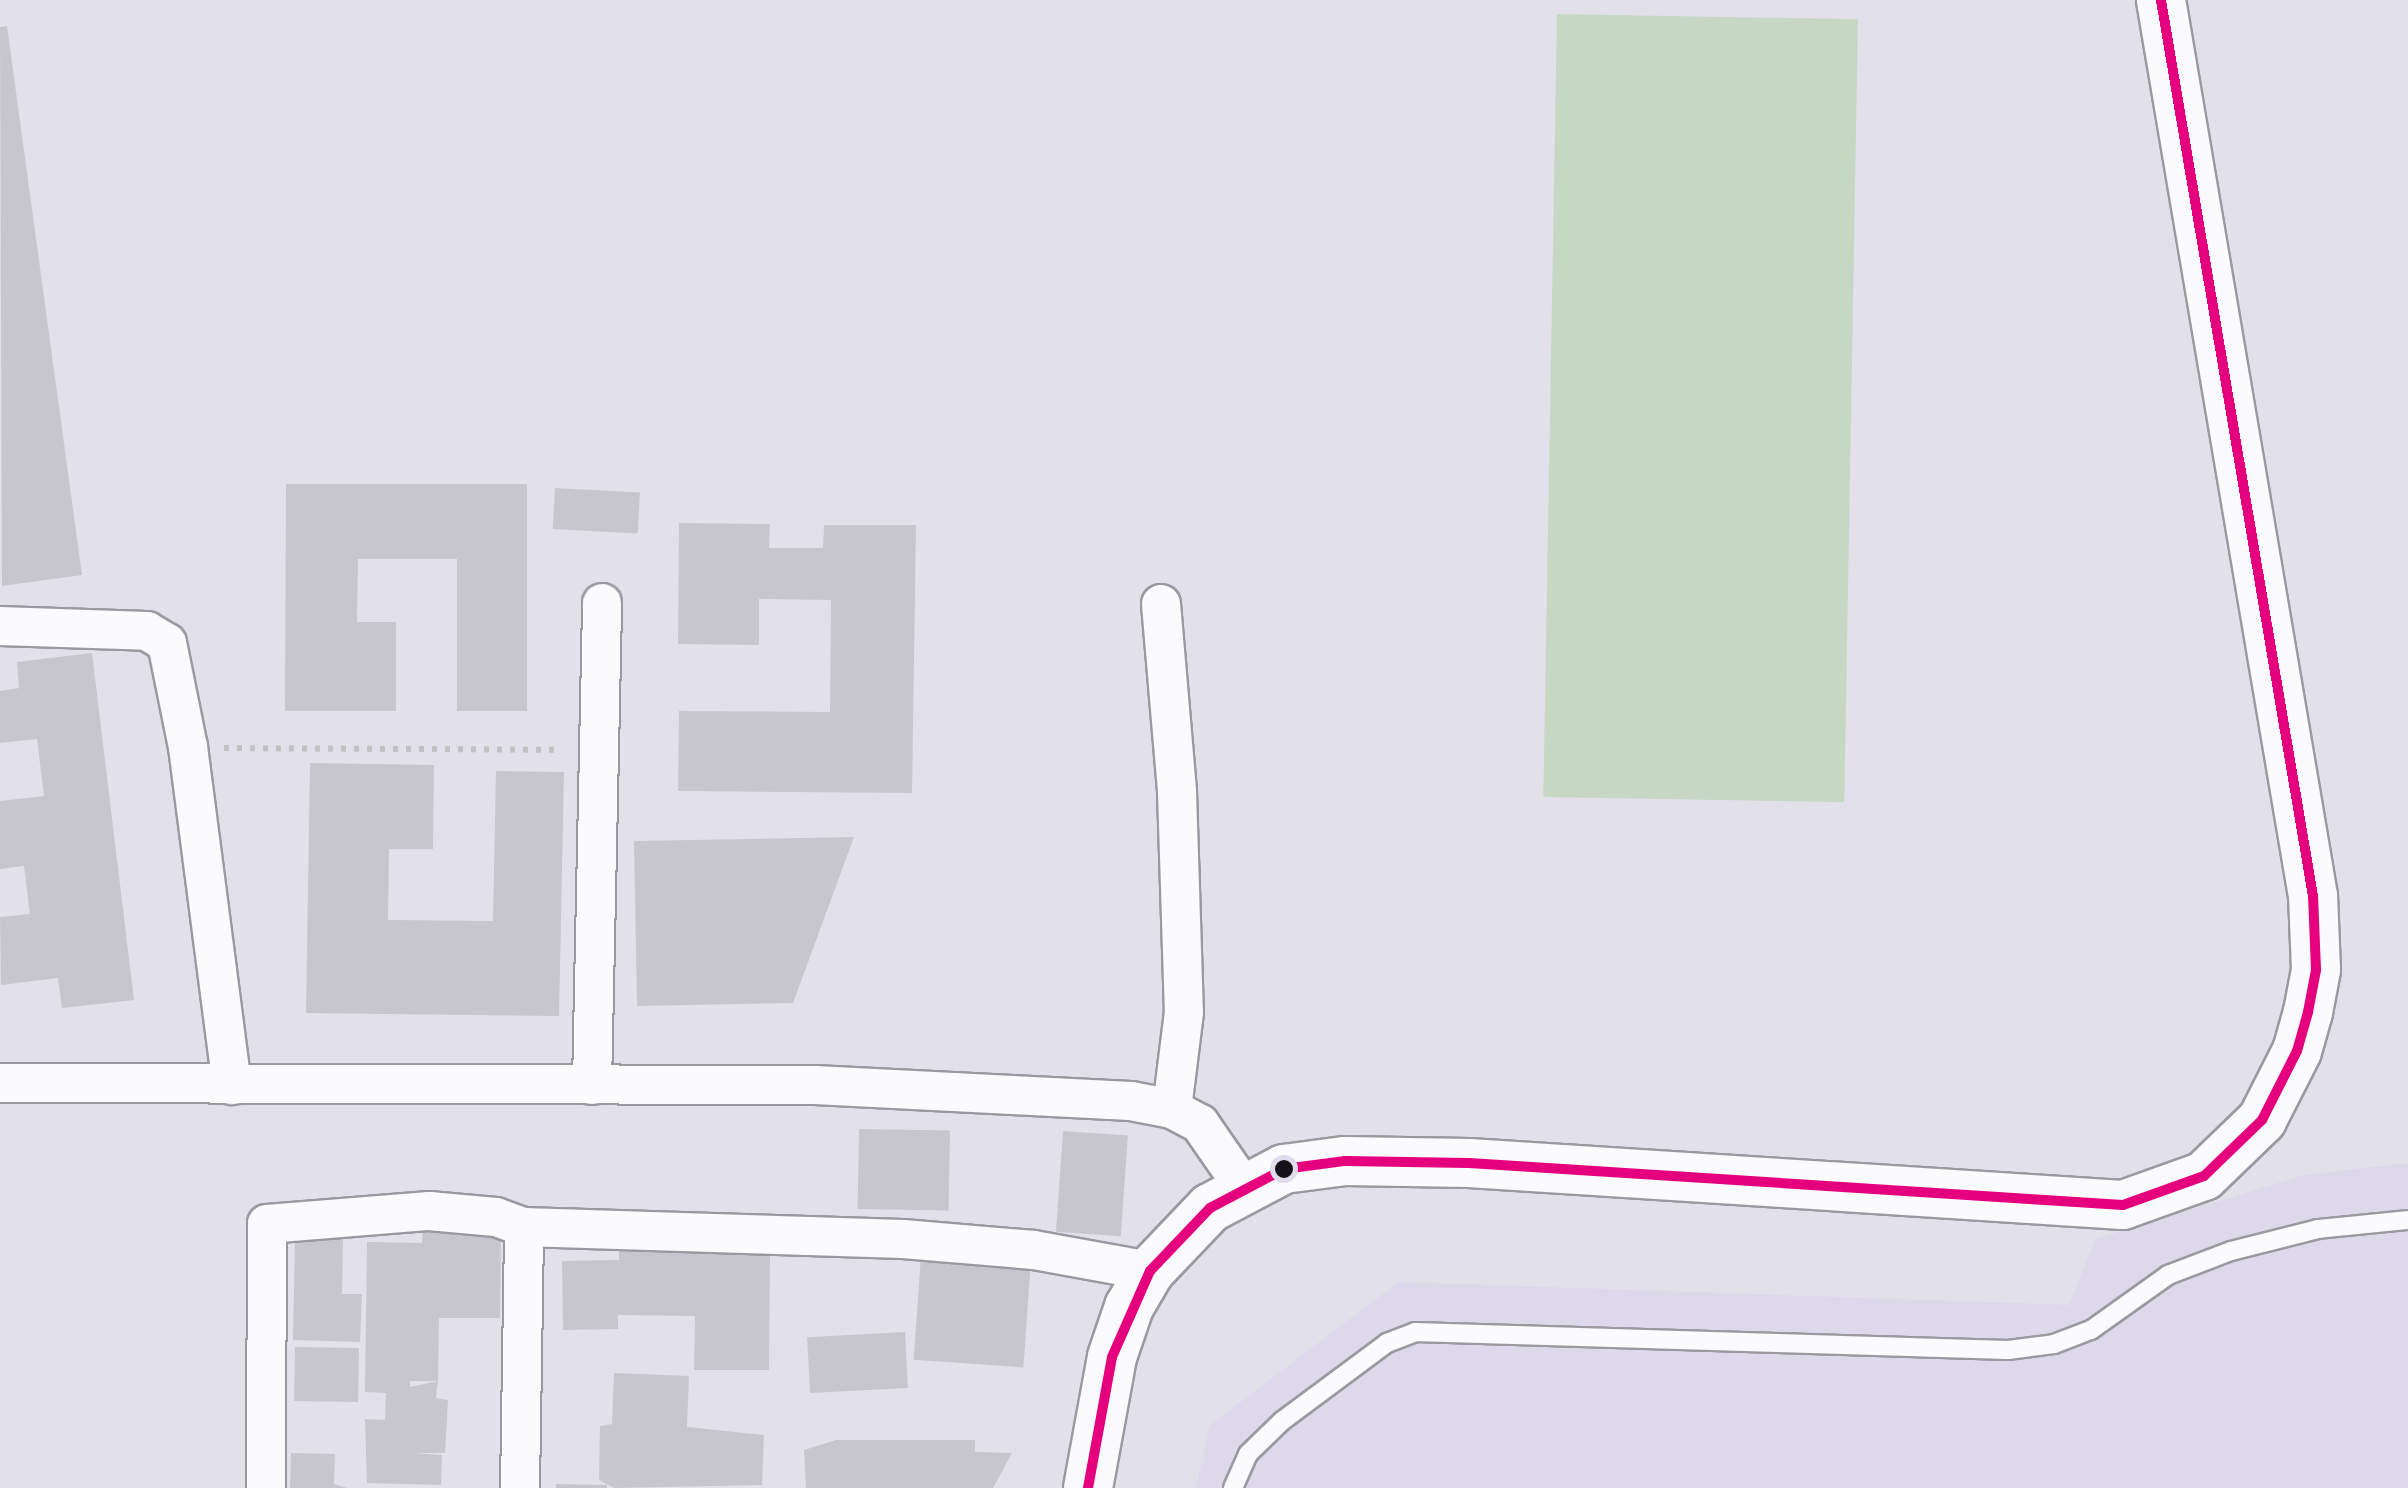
<!DOCTYPE html>
<html>
<head>
<meta charset="utf-8">
<style>
  body { margin:0 }
  #map { position:relative; width:2408px; height:1488px; overflow:hidden; background:#e2e0e9; font-family:Literata,serif }
  div>[style] { position:absolute }
  [style*='--x'] { left:calc(var(--x)*1px); top:calc(var(--y)*1px); width:calc(var(--w)*1px); rotate:calc(var(--a)*1deg) }
  .built>* { inset:0; background:#ddd9eb }
  .green>* { inset:0; background:#c6d7c4; transform-origin:0 0 }
  .building>* { inset:0; background:#c7c6cd; transform-origin:0 0 }
  .path>* { height:6px; margin-top:-3px; transform-origin:0; background:repeating-linear-gradient(90deg,#c1c1c3 0 5px,transparent 0 13px) }
  .roads { filter:drop-shadow(2px 0 #9a99a0) drop-shadow(-2px 0 #9a99a0) drop-shadow(0 2px #9a99a0) drop-shadow(0 -2px #9a99a0) }
  .service>* { height:18px; margin:-9px; padding:0 9px; transform-origin:9px; border-radius:9px; background:#fbfafc }
  .minor>* { height:38px; margin:-19px; padding:0 19px; transform-origin:19px; border-radius:19px; background:#fbfafc }
  .tertiary>* { height:48px; margin:-24px; padding:0 24px; transform-origin:24px; border-radius:24px; background:#fbfafc }
  .bus-1>* { height:10px; margin:-5px; padding:0 5px; transform-origin:5px; border-radius:5px; background:#e5007d }
  .dots>* { width:28px; height:28px; translate:-50% -50%; box-sizing:border-box; border:5px solid #e0dced; border-radius:50% }
  span { translate:-50% -50%; white-space:nowrap; text-align:center; line-height:1.15; -webkit-text-stroke:10px #e0dced; paint-order:stroke }
</style>
</head>
<body>
<div id="map">
  <div class="built">
    <div style="clip-path:polygon(2408px 1163px,2408px 1488px,1196px 1488px,1210px 1425px,1399px 1282px,2069px 1305px,2095px 1239px,2304px 1175px)"></div>
  </div>
  <div class="green">
    <div style="left:1557px;top:14px;width:301px;height:783px;rotate:1deg"></div>
  </div>
  <div class="building">
    <div style="clip-path:polygon(7px 26px,82px 575px,2px 586px,0 27px)"></div>
    <div style="clip-path:polygon(286px 484px,527px 484px,527px 711px,457px 711px,457px 559px,358px 559px,357px 622px,396px 622px,396px 711px,285px 711px)"></div>
    <div style="left:555px;top:488px;width:85px;height:41px;rotate:3deg"></div>
    <div style="clip-path:polygon(679px 523px,770px 524px,769px 548px,823px 548px,824px 525px,916px 525px,912px 793px,678px 791px,679px 711px,830px 712px,831px 600px,759px 599px,759px 645px,678px 644px)"></div>
    <div style="clip-path:polygon(92px 653px,134px 1000px,62px 1008px,58px 978px,1px 985px,0 917px,30px 914px,24px 866px,0 869px,0 801px,44px 796px,37px 739px,0 743px,0 691px,19px 688px,17px 662px)"></div>
    <div style="clip-path:polygon(310px 763px,434px 765px,433px 849px,389px 849px,388px 920px,493px 921px,496px 771px,564px 772px,559px 1016px,306px 1013px)"></div>
    <div style="clip-path:polygon(854px 837px,793px 1003px,637px 1006px,634px 841px)"></div>
    <div style="left:859px;top:1129px;width:91px;height:80px;rotate:1deg"></div>
    <div style="left:1063px;top:1131px;width:65px;height:101px;rotate:4deg"></div>
    <div style="clip-path:polygon(423px 1226px,501px 1229px,500px 1318px,439px 1318px,438px 1381px,410px 1381px,410px 1387px,438px 1381px,436px 1398px,448px 1400px,445px 1453px,413px 1453px,442px 1455px,441px 1485px,367px 1483px,365px 1419px,385px 1420px,386px 1393px,365px 1392px,367px 1242px,422px 1243px)"></div>
    <div style="clip-path:polygon(295px 1238px,343px 1239px,342px 1294px,362px 1294px,360px 1342px,293px 1340px)"></div>
    <div style="clip-path:polygon(619px 1250px,770px 1252px,769px 1370px,694px 1370px,695px 1316px,618px 1315px,618px 1329px,563px 1330px,562px 1261px,619px 1260px)"></div>
    <div style="left:921px;top:1255px;width:110px;height:105px;rotate:4deg"></div>
    <div style="left:905px;top:1332px;width:56px;height:98px;rotate:87deg"></div>
    <div style="left:295px;top:1347px;width:64px;height:54px;rotate:1deg"></div>
    <div style="clip-path:polygon(614px 1373px,689px 1376px,687px 1427px,764px 1435px,762px 1485px,614px 1488px,599px 1480px,600px 1426px,612px 1424px)"></div>
    <div style="clip-path:polygon(836px 1440px,975px 1440px,975px 1452px,1012px 1453px,993px 1488px,806px 1488px,804px 1450px)"></div>
    <div style="clip-path:polygon(291px 1453px,335px 1454px,334px 1484px,347px 1488px,290px 1488px)"></div>
    <div style="clip-path:polygon(556px 1484px,607px 1485px,607px 1488px,556px 1488px)"></div>
  </div>
  <div class="path">
    <div style="--x:224;--y:748;--w:338;--a:0.3"></div>
  </div>
  <div class="roads">
    <div class="service">
      <div style="--x:1233;--y:1488;--w:37;--a:-66"></div>
      <div style="--x:1248;--y:1454;--w:47;--a:-44.1"></div>
      <div style="--x:1282;--y:1421;--w:131;--a:-36.6"></div>
      <div style="--x:1387;--y:1343;--w:30;--a:-21"></div>
      <div style="--x:1415;--y:1332;--w:593;--a:1.74"></div>
      <div style="--x:2008;--y:1350;--w:46;--a:-7.4"></div>
      <div style="--x:2054;--y:1344;--w:40;--a:-21"></div>
      <div style="--x:2091;--y:1330;--w:95;--a:-35.5"></div>
      <div style="--x:2168;--y:1275;--w:67;--a:-20.9"></div>
      <div style="--x:2231;--y:1251;--w:90;--a:-14.2"></div>
      <div style="--x:2318;--y:1229;--w:90;--a:-5.7"></div>
    </div>
    <div class="minor">
      <div style="--x:1161;--y:604;--w:189;--a:85.1"></div>
      <div style="--x:1177;--y:792;--w:220;--a:88.2"></div>
      <div style="--x:1184;--y:1012;--w:98;--a:97.1"></div>
      <div style="--x:0;--y:626;--w:147;--a:1.9"></div>
      <div style="--x:147;--y:631;--w:23;--a:31"></div>
      <div style="--x:167;--y:643;--w:106;--a:78.6"></div>
      <div style="--x:188;--y:747;--w:341;--a:82.6"></div>
      <div style="--x:0;--y:1083;--w:815;--a:0.14"></div>
      <div style="--x:815;--y:1085;--w:316;--a:2.9"></div>
      <div style="--x:1131;--y:1101;--w:42;--a:11"></div>
      <div style="--x:1172;--y:1109;--w:32;--a:28"></div>
      <div style="--x:1200;--y:1124;--w:75;--a:55.3"></div>
      <div style="--x:592;--y:1085;--w:482;--a:-88.8"></div>
      <div style="--x:266;--y:1488;--w:264;--a:-89.8"></div>
      <div style="--x:267;--y:1224;--w:163;--a:-4.6"></div>
      <div style="--x:429;--y:1211;--w:67;--a:5.1"></div>
      <div style="--x:496;--y:1217;--w:30;--a:20"></div>
      <div style="--x:520;--y:1488;--w:261;--a:-89.1"></div>
      <div style="--x:524;--y:1227;--w:379;--a:1.8"></div>
      <div style="--x:903;--y:1239;--w:131;--a:4.8"></div>
      <div style="--x:1034;--y:1250;--w:118;--a:10.3"></div>
    </div>
    <div class="tertiary">
      <div style="--x:1088;--y:1488;--w:133;--a:-79.6"></div>
      <div style="--x:1112;--y:1357;--w:53;--a:-71.2"></div>
      <div style="--x:1129;--y:1307;--w:42;--a:-59.7"></div>
      <div style="--x:1150;--y:1271;--w:87;--a:-46.4"></div>
      <div style="--x:1210;--y:1208;--w:84;--a:-27.8"></div>
      <div style="--x:1284;--y:1169;--w:62;--a:-7.5"></div>
      <div style="--x:1345;--y:1161;--w:124;--a:0.9"></div>
      <div style="--x:1469;--y:1163;--w:655;--a:3.67"></div>
      <div style="--x:2123;--y:1205;--w:86;--a:-19.7"></div>
      <div style="--x:2204;--y:1176;--w:81;--a:-44"></div>
      <div style="--x:2262;--y:1120;--w:77;--a:-63.1"></div>
      <div style="--x:2297;--y:1051;--w:41;--a:-74.2"></div>
      <div style="--x:2308;--y:1012;--w:43;--a:-79.2"></div>
      <div style="--x:2316;--y:970;--w:74;--a:-92.3"></div>
      <div style="--x:2313;--y:896;--w:909;--a:-99.63"></div>
    </div>
  </div>
  <div class="bus-1">
    <div style="--x:1088;--y:1488;--w:133;--a:-79.6"></div>
    <div style="--x:1112;--y:1357;--w:94;--a:-66.2"></div>
    <div style="--x:1150;--y:1271;--w:87;--a:-46.4"></div>
    <div style="--x:1210;--y:1208;--w:84;--a:-27.8"></div>
    <div style="--x:1284;--y:1169;--w:62;--a:-7.5"></div>
    <div style="--x:1345;--y:1161;--w:124;--a:0.9"></div>
    <div style="--x:1469;--y:1163;--w:655;--a:3.67"></div>
    <div style="--x:2123;--y:1205;--w:86;--a:-19.7"></div>
    <div style="--x:2204;--y:1176;--w:81;--a:-44"></div>
    <div style="--x:2262;--y:1120;--w:77;--a:-63.1"></div>
    <div style="--x:2297;--y:1051;--w:41;--a:-74.2"></div>
    <div style="--x:2308;--y:1012;--w:43;--a:-79.2"></div>
    <div style="--x:2316;--y:970;--w:74;--a:-92.3"></div>
    <div style="--x:2313;--y:896;--w:909;--a:-99.63"></div>
  </div>
  <div class="dots">
    <div style="left:1284px;top:1169px;background:#141218"></div>
  </div>
</div>
</body>
</html>
